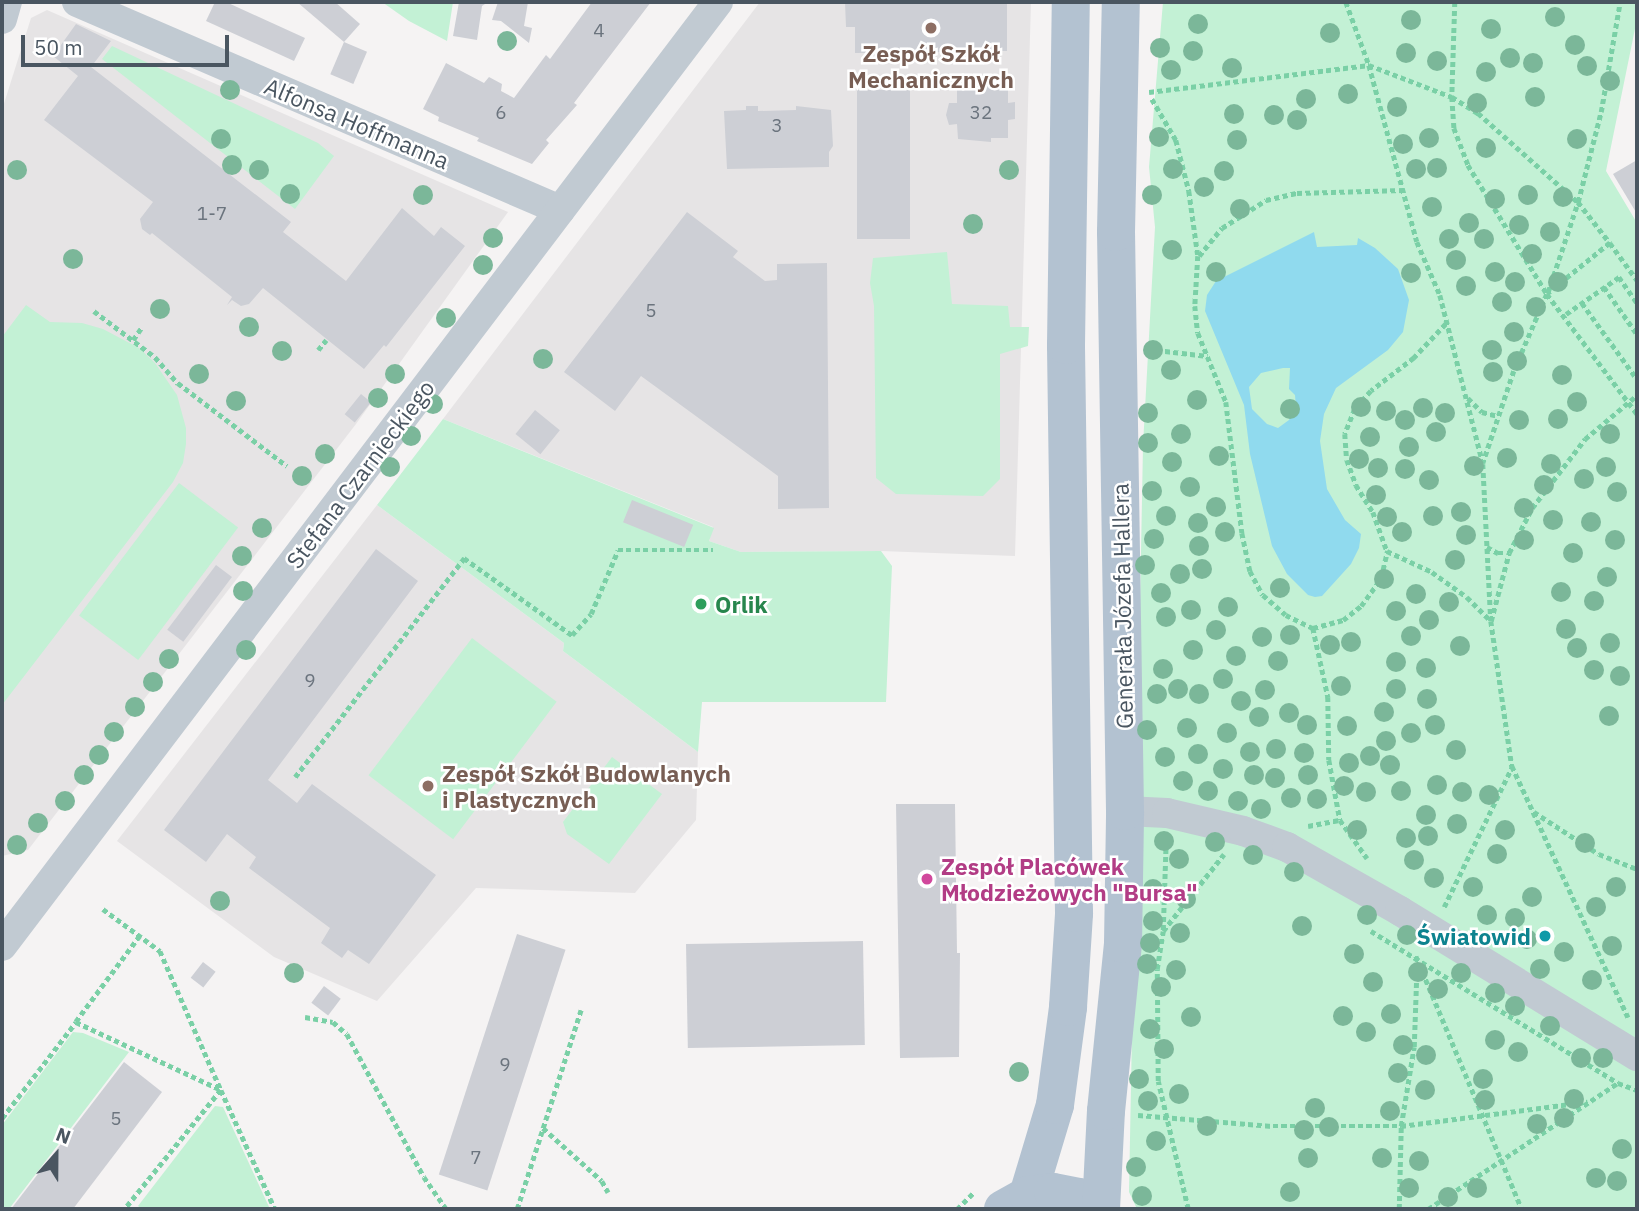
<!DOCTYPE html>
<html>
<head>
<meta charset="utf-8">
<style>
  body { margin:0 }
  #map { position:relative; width:1639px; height:1211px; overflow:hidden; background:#f5f3f3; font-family:"IBM Plex Sans",sans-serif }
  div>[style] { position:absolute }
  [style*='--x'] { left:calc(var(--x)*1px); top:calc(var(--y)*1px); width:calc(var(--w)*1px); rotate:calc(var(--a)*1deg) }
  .education>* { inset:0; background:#e6e4e5 }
  .green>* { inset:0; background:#c3f1d5; transform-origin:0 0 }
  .water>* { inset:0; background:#90daee }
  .building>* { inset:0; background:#cdcfd5; transform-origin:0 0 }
  .path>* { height:4.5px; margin-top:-2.25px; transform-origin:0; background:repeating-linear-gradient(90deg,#7ad0a6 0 5px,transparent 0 8.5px) }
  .minor>* { height:30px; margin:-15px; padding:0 15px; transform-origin:15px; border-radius:15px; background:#c1cad2 }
  .major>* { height:38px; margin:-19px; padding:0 19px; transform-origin:19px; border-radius:19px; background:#b3c2d1 }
  .trees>* { width:20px; height:20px; margin:-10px; border-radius:50%; background:#7bb799 }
  .dots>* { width:19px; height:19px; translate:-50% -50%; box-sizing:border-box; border:4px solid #fff; border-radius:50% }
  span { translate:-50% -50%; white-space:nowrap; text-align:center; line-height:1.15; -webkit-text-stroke:5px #fff; paint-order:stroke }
  .number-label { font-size:19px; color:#6b747e }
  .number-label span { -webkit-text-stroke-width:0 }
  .education-label { font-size:23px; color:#785e54; font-weight:700 }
  .left { translate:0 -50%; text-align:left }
  .street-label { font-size:23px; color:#4a5661 }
  .leisure-label { font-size:23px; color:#27864d; font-weight:700 }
  .hotel-label { font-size:23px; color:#b23c85; font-weight:700 }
  .culture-label { font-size:23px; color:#0d838f; font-weight:700 }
  .right { translate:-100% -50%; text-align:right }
  .frame { position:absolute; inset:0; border:4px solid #4a5661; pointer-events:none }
  .north { position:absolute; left:21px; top:1120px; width:70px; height:70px; -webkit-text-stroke:5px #fff; paint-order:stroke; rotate:21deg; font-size:19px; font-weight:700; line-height:28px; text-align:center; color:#4a5661 }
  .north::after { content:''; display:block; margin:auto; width:24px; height:32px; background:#4a5661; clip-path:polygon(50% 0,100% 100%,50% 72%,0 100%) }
  .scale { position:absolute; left:21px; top:35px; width:208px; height:32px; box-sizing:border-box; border:4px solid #4a5661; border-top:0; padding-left:9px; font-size:21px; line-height:24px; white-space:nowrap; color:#4a5661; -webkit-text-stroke:5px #fff; paint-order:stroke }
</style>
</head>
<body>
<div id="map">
  <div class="education">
    <div style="clip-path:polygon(760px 2px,1031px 2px,1015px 556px,881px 551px,741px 552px,709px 541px,713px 527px,443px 419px)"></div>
    <div style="clip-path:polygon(47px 10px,508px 212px,356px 424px,28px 850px,2px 856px,2px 110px,31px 18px)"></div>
    <div style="clip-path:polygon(377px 505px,564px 643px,563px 651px,698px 752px,696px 820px,635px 893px,476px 888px,377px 1001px,274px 957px,117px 841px)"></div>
  </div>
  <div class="green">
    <div style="clip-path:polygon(382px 2px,453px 2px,447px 41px,409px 21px)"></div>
    <div style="clip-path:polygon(1163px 2px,1637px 2px,1637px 19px,1606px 171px,1637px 223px,1637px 1209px,1137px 1209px,1129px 1192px,1143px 445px,1155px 227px,1149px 167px)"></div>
    <div style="clip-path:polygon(112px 46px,318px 143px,334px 156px,295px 209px,102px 59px)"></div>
    <div style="clip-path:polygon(947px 252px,952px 304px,1008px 306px,1010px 327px,1029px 327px,1028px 346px,1000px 354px,1000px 479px,983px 496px,896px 494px,876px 478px,874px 306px,870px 283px,873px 258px)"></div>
    <div style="clip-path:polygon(26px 305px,50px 322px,82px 323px,103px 329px,139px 348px,155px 363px,177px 395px,186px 428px,186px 444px,183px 463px,173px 482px,2px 705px,2px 337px)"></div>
    <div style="clip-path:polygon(443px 419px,714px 528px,709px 541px,741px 552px,881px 551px,892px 566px,886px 702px,702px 702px,698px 752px,563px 651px,564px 643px,377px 505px)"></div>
    <div style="left:179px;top:483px;width:74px;height:166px;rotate:37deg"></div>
    <div style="left:472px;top:638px;width:106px;height:172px;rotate:37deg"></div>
    <div style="clip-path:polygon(612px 757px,662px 794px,609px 864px,567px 834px,563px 822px)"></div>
    <div style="clip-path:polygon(73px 1032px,83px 1033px,129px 1052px,9px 1209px,2px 1209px,2px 1125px)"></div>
    <div style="clip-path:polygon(215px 1106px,223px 1107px,270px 1209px,142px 1209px,138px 1206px)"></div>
  </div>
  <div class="water">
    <div style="clip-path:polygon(evenodd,1314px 232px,1317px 247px,1357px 245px,1358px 238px,1375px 248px,1398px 269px,1409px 300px,1403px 332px,1388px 350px,1336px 388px,1324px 414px,1320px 441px,1327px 489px,1345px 520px,1361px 534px,1359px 548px,1351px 564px,1322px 596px,1315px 597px,1308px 595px,1287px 574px,1272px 546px,1250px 454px,1244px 405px,1205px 311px,1207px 295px,1216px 281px,1314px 232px,1283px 368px,1290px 368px,1289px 389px,1295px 395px,1296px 408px,1289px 420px,1278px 428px,1267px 424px,1252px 409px,1249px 387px,1261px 373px,1283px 368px)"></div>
  </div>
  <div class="building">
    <div style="clip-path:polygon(215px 2px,226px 2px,305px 38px,294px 61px,206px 21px)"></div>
    <div style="clip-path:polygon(297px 2px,335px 2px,360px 24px,344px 42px)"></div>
    <div style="clip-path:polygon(459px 2px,488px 2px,482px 6px,477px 40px,453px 36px)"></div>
    <div style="clip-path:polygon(498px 2px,528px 2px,524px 26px,532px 28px,529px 43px,501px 21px,492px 20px)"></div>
    <div style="clip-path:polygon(592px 2px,651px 2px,574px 103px,577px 105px,546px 140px,549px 143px,532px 164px,477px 141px,479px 138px,438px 121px,439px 117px,423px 109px,446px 63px,484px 83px,489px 77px,502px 84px,501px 91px,514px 98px,546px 55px,550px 59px)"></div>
    <div style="clip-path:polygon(845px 2px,1007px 2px,1007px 51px,973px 51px,973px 56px,950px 56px,950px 52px,855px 53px,855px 27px,846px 27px)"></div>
    <div style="clip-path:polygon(76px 24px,111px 41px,91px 67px,291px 222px,283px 232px,346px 281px,402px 208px,434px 236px,441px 227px,465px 246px,386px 347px,384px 345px,364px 369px,263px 288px,249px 304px,241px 306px,232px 300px,227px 305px,232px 297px,152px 233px,150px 235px,142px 229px,140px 219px,153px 202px,44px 120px,78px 76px,53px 56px)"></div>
    <div style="left:344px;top:42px;width:25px;height:35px;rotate:23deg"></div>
    <div style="clip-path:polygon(998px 82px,998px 88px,1008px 88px,1008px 103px,1015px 102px,1015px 119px,1008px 120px,1008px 138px,991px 138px,991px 142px,958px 139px,957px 124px,949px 125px,946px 115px,949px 103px,957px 103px,957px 89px,966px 88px,965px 83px)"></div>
    <div style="left:857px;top:90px;width:53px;height:149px"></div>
    <div style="clip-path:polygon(746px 106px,758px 106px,758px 111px,796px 110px,796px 106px,831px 110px,833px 146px,829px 152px,829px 167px,727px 169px,724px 111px,746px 110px)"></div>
    <div style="clip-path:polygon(1637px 160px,1637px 214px,1613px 174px)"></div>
    <div style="clip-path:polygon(687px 212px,738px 251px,733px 257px,765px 281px,777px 280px,777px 264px,827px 263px,829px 508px,778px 509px,778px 476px,641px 376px,615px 411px,564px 372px)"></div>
    <div style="left:361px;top:394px;width:13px;height:26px;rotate:39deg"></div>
    <div style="left:535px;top:410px;width:32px;height:31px;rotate:39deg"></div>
    <div style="left:632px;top:500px;width:66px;height:24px;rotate:22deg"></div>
    <div style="clip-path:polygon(376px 549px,418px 581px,268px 780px,297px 803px,312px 784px,436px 875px,369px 964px,348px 950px,342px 958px,321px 943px,330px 928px,249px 868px,256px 857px,227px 834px,206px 862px,164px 830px)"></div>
    <div style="left:216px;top:565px;width:20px;height:81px;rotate:37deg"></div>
    <div style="clip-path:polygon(896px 804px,955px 804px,957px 953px,960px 953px,959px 1057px,900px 1058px)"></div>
    <div style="left:517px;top:934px;width:51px;height:253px;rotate:18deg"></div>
    <div style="left:863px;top:941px;width:104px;height:177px;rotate:89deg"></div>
    <div style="left:203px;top:962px;width:16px;height:20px;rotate:38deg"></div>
    <div style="left:324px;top:986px;width:21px;height:21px;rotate:37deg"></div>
    <div style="clip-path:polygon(124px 1062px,162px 1092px,73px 1209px,11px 1209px)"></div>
  </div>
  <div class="path">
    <div style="--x:1346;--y:2;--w:67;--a:69.9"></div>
    <div style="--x:1369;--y:65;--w:183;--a:74.8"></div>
    <div style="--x:1417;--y:242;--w:58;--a:66.5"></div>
    <div style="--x:1440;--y:295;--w:174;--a:75.7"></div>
    <div style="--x:1483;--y:464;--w:157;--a:87.1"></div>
    <div style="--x:1491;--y:621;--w:147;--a:81.8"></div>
    <div style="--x:1512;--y:766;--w:277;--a:65.2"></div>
    <div style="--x:1455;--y:2;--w:95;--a:91.8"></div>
    <div style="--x:1452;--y:97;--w:31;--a:86"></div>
    <div style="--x:1454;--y:128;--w:40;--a:69"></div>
    <div style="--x:1468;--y:165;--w:151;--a:58.5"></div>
    <div style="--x:1547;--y:294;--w:150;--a:53.1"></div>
    <div style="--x:1149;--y:92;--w:222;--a:-7"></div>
    <div style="--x:1369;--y:65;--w:89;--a:21.1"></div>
    <div style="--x:1452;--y:97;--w:31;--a:32"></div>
    <div style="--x:1478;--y:113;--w:134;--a:41.7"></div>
    <div style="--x:1578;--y:202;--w:52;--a:52"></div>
    <div style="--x:1610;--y:243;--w:81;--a:141"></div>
    <div style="--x:1547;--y:294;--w:84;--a:113.2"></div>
    <div style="--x:1514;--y:371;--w:97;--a:108.6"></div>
    <div style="--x:1152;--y:99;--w:48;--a:59.7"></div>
    <div style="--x:1176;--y:140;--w:53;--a:75.7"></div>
    <div style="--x:1189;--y:191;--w:66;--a:82.1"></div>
    <div style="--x:1198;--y:256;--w:50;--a:93.4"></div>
    <div style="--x:1195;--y:306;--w:27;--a:84"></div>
    <div style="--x:1198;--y:333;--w:74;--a:67.9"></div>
    <div style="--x:1226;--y:402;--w:132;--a:83"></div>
    <div style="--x:1242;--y:533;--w:39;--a:78"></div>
    <div style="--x:1250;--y:571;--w:27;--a:62"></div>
    <div style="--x:1263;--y:595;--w:30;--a:41"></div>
    <div style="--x:1286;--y:615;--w:30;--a:26"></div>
    <div style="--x:1313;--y:628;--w:71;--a:77.7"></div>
    <div style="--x:1328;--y:697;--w:63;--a:89.1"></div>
    <div style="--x:1329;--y:760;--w:61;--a:79.6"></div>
    <div style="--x:1340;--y:820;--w:47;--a:54.6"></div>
    <div style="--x:1610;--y:243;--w:46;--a:53.9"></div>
    <div style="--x:1199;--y:256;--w:36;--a:-51"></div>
    <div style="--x:1222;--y:228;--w:52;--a:-32.5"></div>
    <div style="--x:1266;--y:200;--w:32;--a:-13"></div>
    <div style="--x:1297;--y:193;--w:106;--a:-1.6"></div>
    <div style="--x:1604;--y:287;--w:57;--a:54.9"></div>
    <div style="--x:1548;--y:292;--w:95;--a:-71.6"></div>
    <div style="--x:1578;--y:202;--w:93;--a:-75.7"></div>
    <div style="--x:1601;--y:112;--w:112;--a:-80.2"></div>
    <div style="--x:1582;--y:303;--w:94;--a:54.1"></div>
    <div style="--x:94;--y:311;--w:76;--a:37"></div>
    <div style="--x:155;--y:357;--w:35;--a:49"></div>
    <div style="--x:178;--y:383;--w:137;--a:37.3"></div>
    <div style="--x:1566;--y:314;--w:65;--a:-34.9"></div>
    <div style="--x:1619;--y:277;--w:32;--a:55"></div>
    <div style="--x:1446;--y:324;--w:47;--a:133.3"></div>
    <div style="--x:1414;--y:358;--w:54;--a:142.5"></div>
    <div style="--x:1371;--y:391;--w:24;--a:132"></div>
    <div style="--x:1355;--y:409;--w:27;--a:112"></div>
    <div style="--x:1345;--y:434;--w:26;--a:86"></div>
    <div style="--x:1347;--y:460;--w:27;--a:70"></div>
    <div style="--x:1356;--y:485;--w:32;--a:58"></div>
    <div style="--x:1373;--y:512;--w:41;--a:70.3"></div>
    <div style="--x:1387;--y:551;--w:50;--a:25"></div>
    <div style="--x:1432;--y:572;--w:43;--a:35.5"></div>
    <div style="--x:1467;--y:597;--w:34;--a:45"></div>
    <div style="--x:1491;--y:621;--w:70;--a:-75.2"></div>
    <div style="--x:1509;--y:553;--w:51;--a:-62.9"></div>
    <div style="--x:1532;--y:508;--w:87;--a:-52.5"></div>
    <div style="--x:1585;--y:439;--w:68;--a:-40.2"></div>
    <div style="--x:133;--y:340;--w:14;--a:-56"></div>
    <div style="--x:1148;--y:349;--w:60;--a:6.7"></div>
    <div style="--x:318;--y:350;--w:13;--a:-51"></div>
    <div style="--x:1468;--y:398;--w:20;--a:45"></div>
    <div style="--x:1482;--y:412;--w:16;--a:14"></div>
    <div style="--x:1487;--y:547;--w:13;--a:29"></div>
    <div style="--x:1498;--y:553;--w:11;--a:0"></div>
    <div style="--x:1313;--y:628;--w:31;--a:-15"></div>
    <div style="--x:1343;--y:620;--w:23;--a:-38"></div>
    <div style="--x:1361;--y:606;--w:34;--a:-54"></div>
    <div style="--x:1381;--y:578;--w:28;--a:-77"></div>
    <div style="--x:295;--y:777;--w:277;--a:-52.3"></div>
    <div style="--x:464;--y:558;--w:133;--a:35.5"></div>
    <div style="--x:572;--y:635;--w:28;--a:-48"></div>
    <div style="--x:591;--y:614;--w:69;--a:-67.1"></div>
    <div style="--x:618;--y:550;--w:95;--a:0"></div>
    <div style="--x:1534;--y:812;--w:77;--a:32.9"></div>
    <div style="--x:1599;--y:854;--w:41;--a:21.5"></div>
    <div style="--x:1308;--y:826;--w:33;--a:-11"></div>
    <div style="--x:1444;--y:907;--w:156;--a:-64.1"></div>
    <div style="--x:103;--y:909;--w:71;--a:36.4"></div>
    <div style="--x:160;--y:951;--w:152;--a:66.3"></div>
    <div style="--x:221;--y:1090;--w:153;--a:128.9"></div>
    <div style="--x:1163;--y:930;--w:89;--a:-88.1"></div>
    <div style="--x:1371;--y:931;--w:290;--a:31.6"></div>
    <div style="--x:1618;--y:1083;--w:20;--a:20"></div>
    <div style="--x:140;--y:936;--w:107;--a:126.7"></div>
    <div style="--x:76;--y:1022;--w:160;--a:25.1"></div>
    <div style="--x:221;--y:1090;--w:131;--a:65.6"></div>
    <div style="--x:1416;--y:956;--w:274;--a:67.3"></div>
    <div style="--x:305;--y:1017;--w:28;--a:10"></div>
    <div style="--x:333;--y:1022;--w:18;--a:41"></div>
    <div style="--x:347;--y:1034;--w:162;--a:61.7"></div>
    <div style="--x:424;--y:1177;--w:39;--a:55"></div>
    <div style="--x:1138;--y:1115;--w:135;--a:4.7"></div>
    <div style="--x:1273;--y:1126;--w:128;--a:0"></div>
    <div style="--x:1401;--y:1126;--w:188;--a:-7.4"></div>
    <div style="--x:2;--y:1118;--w:121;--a:-52.4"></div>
    <div style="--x:543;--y:1128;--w:79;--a:41.9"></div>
    <div style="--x:602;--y:1181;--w:13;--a:61"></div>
    <div style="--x:517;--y:1209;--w:209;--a:-72.2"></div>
    <div style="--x:957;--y:1209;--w:23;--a:-45"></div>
    <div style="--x:1188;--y:1209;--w:131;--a:-103.2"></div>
    <div style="--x:1158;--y:1081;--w:112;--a:-90.5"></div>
    <div style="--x:1157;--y:969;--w:38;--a:-81"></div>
    <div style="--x:1163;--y:931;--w:98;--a:-51.6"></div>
    <div style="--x:1399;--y:1209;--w:83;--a:-88.6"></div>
    <div style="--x:1401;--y:1126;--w:80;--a:-80.7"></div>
    <div style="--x:1414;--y:1047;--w:85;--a:-88"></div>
    <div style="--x:1428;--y:1209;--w:229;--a:-33.6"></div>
  </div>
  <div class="minor">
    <div style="--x:77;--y:2;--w:526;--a:23.3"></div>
    <div style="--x:2;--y:19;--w:18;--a:-74"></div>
    <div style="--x:1125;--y:811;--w:42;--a:2.7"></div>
    <div style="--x:1167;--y:813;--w:78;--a:13.3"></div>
    <div style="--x:1243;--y:831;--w:47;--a:20"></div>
    <div style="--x:1287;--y:847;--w:130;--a:29.5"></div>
    <div style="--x:1400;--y:911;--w:278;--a:31.5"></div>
    <div style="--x:2;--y:946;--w:1185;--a:-52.82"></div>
  </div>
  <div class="major">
    <div style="--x:1028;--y:1195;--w:94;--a:-73.3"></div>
    <div style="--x:1055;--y:1105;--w:99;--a:-82.4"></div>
    <div style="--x:1068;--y:1007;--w:94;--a:-86.3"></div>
    <div style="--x:1074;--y:913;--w:568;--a:-90.81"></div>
    <div style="--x:1066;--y:345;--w:343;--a:-89.2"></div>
    <div style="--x:1003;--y:1209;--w:29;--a:-29"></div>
    <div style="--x:1028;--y:1195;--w:25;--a:-7"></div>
    <div style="--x:1053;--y:1192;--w:26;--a:11"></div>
    <div style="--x:1079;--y:1197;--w:23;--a:31"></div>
    <div style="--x:1101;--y:1209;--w:98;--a:-87.1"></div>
    <div style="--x:1106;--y:1111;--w:168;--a:-84.2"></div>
    <div style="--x:1123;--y:944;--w:133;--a:-89.1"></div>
    <div style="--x:1125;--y:811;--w:579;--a:-90.89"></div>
    <div style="--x:1116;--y:232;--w:230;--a:-88.8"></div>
  </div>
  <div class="trees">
    <div style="left:1555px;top:17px"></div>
    <div style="left:1411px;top:20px"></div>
    <div style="left:1198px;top:24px"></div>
    <div style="left:1491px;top:29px"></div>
    <div style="left:1330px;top:33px"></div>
    <div style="left:507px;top:41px"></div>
    <div style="left:1575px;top:45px"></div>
    <div style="left:1160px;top:48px"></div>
    <div style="left:1193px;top:51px"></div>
    <div style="left:1406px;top:53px"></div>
    <div style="left:1510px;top:58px"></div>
    <div style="left:1437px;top:61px"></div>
    <div style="left:1533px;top:63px"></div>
    <div style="left:1587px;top:66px"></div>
    <div style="left:1232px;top:68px"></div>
    <div style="left:1171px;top:70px"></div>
    <div style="left:1486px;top:72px"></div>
    <div style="left:1610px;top:81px"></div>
    <div style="left:230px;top:90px"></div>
    <div style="left:1348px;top:94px"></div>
    <div style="left:1535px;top:97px"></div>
    <div style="left:1306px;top:99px"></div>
    <div style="left:1477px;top:103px"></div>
    <div style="left:1397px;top:107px"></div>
    <div style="left:1234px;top:114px"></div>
    <div style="left:1274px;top:115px"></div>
    <div style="left:1297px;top:120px"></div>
    <div style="left:1159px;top:137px"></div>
    <div style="left:1429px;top:138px"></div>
    <div style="left:221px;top:139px"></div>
    <div style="left:1577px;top:139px"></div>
    <div style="left:1237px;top:140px"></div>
    <div style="left:1403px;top:144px"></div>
    <div style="left:1486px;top:148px"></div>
    <div style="left:232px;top:165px"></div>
    <div style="left:1437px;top:168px"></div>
    <div style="left:1173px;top:169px"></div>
    <div style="left:1416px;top:169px"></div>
    <div style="left:17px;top:170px"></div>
    <div style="left:259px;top:170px"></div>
    <div style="left:1009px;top:170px"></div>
    <div style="left:1224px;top:171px"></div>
    <div style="left:1204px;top:187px"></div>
    <div style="left:290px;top:194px"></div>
    <div style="left:423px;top:195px"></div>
    <div style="left:1152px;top:195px"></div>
    <div style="left:1528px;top:195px"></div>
    <div style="left:1563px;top:197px"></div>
    <div style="left:1495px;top:199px"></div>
    <div style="left:1432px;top:207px"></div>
    <div style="left:1240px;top:209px"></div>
    <div style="left:1469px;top:223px"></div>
    <div style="left:973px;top:224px"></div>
    <div style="left:1519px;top:225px"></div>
    <div style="left:1550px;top:232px"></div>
    <div style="left:493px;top:238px"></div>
    <div style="left:1449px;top:239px"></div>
    <div style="left:1484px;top:239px"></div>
    <div style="left:1172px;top:250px"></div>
    <div style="left:1532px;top:254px"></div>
    <div style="left:73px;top:259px"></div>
    <div style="left:1456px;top:260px"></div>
    <div style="left:483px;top:265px"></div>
    <div style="left:1216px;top:272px"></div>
    <div style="left:1495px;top:272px"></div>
    <div style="left:1411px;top:273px"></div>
    <div style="left:1515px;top:282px"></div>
    <div style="left:1558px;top:282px"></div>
    <div style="left:1466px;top:286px"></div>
    <div style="left:1502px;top:302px"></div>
    <div style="left:1536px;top:307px"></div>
    <div style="left:160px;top:309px"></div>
    <div style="left:446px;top:318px"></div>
    <div style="left:249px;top:327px"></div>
    <div style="left:1514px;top:332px"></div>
    <div style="left:1153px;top:350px"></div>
    <div style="left:1492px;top:350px"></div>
    <div style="left:282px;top:351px"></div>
    <div style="left:543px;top:359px"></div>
    <div style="left:1517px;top:361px"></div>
    <div style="left:1171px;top:370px"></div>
    <div style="left:1493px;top:372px"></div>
    <div style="left:199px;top:374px"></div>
    <div style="left:395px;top:374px"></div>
    <div style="left:1562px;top:375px"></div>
    <div style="left:378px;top:398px"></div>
    <div style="left:1197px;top:400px"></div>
    <div style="left:236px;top:401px"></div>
    <div style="left:1577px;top:402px"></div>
    <div style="left:433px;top:404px"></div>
    <div style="left:1361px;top:407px"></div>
    <div style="left:1423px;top:408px"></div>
    <div style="left:1290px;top:409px"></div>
    <div style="left:1386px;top:411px"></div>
    <div style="left:1148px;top:413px"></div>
    <div style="left:1445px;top:413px"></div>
    <div style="left:1558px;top:419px"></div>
    <div style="left:1405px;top:420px"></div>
    <div style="left:1519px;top:420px"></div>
    <div style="left:1436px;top:432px"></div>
    <div style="left:1181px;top:434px"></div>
    <div style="left:1610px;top:434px"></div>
    <div style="left:411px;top:436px"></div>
    <div style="left:1370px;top:437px"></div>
    <div style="left:1148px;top:443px"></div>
    <div style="left:1409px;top:447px"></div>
    <div style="left:325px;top:454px"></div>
    <div style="left:1219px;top:456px"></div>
    <div style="left:1507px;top:458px"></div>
    <div style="left:1359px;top:459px"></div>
    <div style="left:1172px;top:462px"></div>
    <div style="left:1551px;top:464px"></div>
    <div style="left:1474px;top:466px"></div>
    <div style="left:390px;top:467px"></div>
    <div style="left:1606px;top:467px"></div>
    <div style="left:1378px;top:468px"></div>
    <div style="left:1405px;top:469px"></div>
    <div style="left:302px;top:476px"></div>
    <div style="left:1584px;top:479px"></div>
    <div style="left:1429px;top:480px"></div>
    <div style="left:1544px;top:485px"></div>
    <div style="left:1190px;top:487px"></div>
    <div style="left:1152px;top:491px"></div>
    <div style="left:1617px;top:492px"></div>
    <div style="left:1376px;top:495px"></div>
    <div style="left:1216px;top:507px"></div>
    <div style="left:1524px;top:508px"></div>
    <div style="left:1461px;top:512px"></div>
    <div style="left:1166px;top:516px"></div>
    <div style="left:1433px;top:516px"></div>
    <div style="left:1387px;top:517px"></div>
    <div style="left:1553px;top:520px"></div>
    <div style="left:1591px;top:522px"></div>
    <div style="left:1198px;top:523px"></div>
    <div style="left:262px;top:528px"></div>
    <div style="left:1225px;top:532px"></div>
    <div style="left:1402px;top:532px"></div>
    <div style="left:1466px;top:535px"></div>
    <div style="left:1154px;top:539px"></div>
    <div style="left:1524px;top:540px"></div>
    <div style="left:1615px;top:540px"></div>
    <div style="left:1199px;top:546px"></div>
    <div style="left:1573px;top:553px"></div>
    <div style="left:242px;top:556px"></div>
    <div style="left:1455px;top:560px"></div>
    <div style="left:1145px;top:565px"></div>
    <div style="left:1202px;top:569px"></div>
    <div style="left:1180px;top:574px"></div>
    <div style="left:1607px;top:577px"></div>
    <div style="left:1384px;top:579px"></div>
    <div style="left:1280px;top:588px"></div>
    <div style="left:243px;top:591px"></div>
    <div style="left:1561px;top:592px"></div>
    <div style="left:1161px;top:593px"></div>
    <div style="left:1416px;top:594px"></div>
    <div style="left:1594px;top:601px"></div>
    <div style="left:1449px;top:602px"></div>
    <div style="left:1228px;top:607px"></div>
    <div style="left:1191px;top:610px"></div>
    <div style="left:1396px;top:611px"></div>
    <div style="left:1166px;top:617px"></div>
    <div style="left:1429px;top:620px"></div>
    <div style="left:1566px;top:629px"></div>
    <div style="left:1216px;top:630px"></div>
    <div style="left:1290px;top:635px"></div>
    <div style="left:1411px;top:636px"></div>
    <div style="left:1262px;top:637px"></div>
    <div style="left:1351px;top:642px"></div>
    <div style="left:1610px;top:643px"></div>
    <div style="left:1330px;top:645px"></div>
    <div style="left:1460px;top:646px"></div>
    <div style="left:1577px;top:648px"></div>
    <div style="left:246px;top:650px"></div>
    <div style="left:1193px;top:650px"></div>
    <div style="left:1236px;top:656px"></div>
    <div style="left:169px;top:659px"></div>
    <div style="left:1278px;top:661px"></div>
    <div style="left:1396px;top:662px"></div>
    <div style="left:1426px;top:668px"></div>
    <div style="left:1163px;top:669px"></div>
    <div style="left:1594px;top:670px"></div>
    <div style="left:1620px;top:676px"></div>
    <div style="left:1223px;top:679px"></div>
    <div style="left:153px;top:682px"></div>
    <div style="left:1341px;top:686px"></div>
    <div style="left:1178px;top:689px"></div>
    <div style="left:1396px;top:689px"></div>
    <div style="left:1265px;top:690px"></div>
    <div style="left:1157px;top:694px"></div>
    <div style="left:1199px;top:694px"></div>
    <div style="left:1427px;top:699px"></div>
    <div style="left:1241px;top:701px"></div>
    <div style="left:135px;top:707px"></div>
    <div style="left:1384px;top:712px"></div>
    <div style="left:1289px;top:713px"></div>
    <div style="left:1609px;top:716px"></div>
    <div style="left:1259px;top:717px"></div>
    <div style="left:1307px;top:725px"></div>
    <div style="left:1435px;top:725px"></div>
    <div style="left:1347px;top:726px"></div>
    <div style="left:1187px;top:728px"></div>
    <div style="left:1147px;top:730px"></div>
    <div style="left:114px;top:732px"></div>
    <div style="left:1227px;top:733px"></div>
    <div style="left:1411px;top:733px"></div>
    <div style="left:1386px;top:741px"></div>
    <div style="left:1276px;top:749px"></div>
    <div style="left:1456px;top:750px"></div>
    <div style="left:1250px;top:752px"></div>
    <div style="left:1304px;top:753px"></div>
    <div style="left:1198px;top:754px"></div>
    <div style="left:99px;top:755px"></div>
    <div style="left:1370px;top:756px"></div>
    <div style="left:1165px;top:757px"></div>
    <div style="left:1349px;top:763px"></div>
    <div style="left:1390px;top:765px"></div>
    <div style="left:1223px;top:769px"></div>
    <div style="left:84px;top:775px"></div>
    <div style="left:1254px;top:775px"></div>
    <div style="left:1308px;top:775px"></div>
    <div style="left:1275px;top:778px"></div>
    <div style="left:1183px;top:781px"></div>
    <div style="left:1437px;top:785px"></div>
    <div style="left:1344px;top:786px"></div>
    <div style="left:1208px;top:791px"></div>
    <div style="left:1401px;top:791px"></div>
    <div style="left:1366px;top:792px"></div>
    <div style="left:1462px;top:792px"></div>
    <div style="left:1489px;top:795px"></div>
    <div style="left:1291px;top:798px"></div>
    <div style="left:1317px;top:799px"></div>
    <div style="left:65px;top:801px"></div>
    <div style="left:1238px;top:801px"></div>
    <div style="left:1261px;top:809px"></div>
    <div style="left:1426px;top:815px"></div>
    <div style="left:38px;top:823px"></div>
    <div style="left:1457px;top:824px"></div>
    <div style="left:1357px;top:830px"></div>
    <div style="left:1505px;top:830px"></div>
    <div style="left:1428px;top:836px"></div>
    <div style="left:1406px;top:838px"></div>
    <div style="left:1164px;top:841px"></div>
    <div style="left:1215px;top:842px"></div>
    <div style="left:1585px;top:843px"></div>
    <div style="left:17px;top:845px"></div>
    <div style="left:1497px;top:854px"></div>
    <div style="left:1253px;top:855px"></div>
    <div style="left:1179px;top:859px"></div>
    <div style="left:1414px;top:860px"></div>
    <div style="left:1294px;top:872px"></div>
    <div style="left:1434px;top:878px"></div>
    <div style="left:1473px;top:887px"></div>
    <div style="left:1616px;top:887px"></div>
    <div style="left:1153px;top:889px"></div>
    <div style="left:1532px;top:897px"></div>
    <div style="left:1186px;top:899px"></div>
    <div style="left:220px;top:901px"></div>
    <div style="left:1596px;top:907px"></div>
    <div style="left:1367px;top:915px"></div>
    <div style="left:1487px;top:915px"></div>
    <div style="left:1515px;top:918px"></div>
    <div style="left:1153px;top:921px"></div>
    <div style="left:1302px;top:926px"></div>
    <div style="left:1180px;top:933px"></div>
    <div style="left:1407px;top:935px"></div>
    <div style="left:1527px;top:939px"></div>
    <div style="left:1150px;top:943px"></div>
    <div style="left:1612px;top:946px"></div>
    <div style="left:1564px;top:952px"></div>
    <div style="left:1354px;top:954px"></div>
    <div style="left:1147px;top:964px"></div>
    <div style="left:1540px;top:969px"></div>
    <div style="left:1176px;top:970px"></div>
    <div style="left:1418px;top:972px"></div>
    <div style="left:294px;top:973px"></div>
    <div style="left:1461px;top:973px"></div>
    <div style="left:1592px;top:980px"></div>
    <div style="left:1373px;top:982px"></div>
    <div style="left:1161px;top:987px"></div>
    <div style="left:1438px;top:989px"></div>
    <div style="left:1495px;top:993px"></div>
    <div style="left:1515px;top:1006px"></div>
    <div style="left:1391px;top:1014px"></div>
    <div style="left:1343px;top:1016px"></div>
    <div style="left:1191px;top:1017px"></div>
    <div style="left:1550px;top:1026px"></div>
    <div style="left:1150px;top:1029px"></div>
    <div style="left:1366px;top:1032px"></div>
    <div style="left:1495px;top:1040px"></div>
    <div style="left:1403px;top:1045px"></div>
    <div style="left:1164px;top:1049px"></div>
    <div style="left:1518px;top:1052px"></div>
    <div style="left:1426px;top:1055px"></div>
    <div style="left:1581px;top:1058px"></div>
    <div style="left:1603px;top:1058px"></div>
    <div style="left:1019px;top:1072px"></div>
    <div style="left:1398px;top:1073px"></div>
    <div style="left:1139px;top:1079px"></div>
    <div style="left:1483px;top:1079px"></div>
    <div style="left:1425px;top:1090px"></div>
    <div style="left:1179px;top:1094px"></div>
    <div style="left:1574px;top:1099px"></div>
    <div style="left:1485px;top:1100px"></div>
    <div style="left:1148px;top:1101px"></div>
    <div style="left:1315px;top:1108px"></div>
    <div style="left:1390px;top:1111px"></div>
    <div style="left:1564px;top:1118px"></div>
    <div style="left:1537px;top:1124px"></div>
    <div style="left:1207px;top:1126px"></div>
    <div style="left:1329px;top:1127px"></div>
    <div style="left:1304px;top:1130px"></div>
    <div style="left:1156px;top:1141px"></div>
    <div style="left:1622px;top:1149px"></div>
    <div style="left:1308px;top:1158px"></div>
    <div style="left:1382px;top:1158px"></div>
    <div style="left:1419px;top:1161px"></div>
    <div style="left:1136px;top:1167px"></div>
    <div style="left:1596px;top:1178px"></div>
    <div style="left:1617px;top:1181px"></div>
    <div style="left:1409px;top:1188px"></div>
    <div style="left:1477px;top:1188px"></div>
    <div style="left:1290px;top:1192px"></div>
    <div style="left:1142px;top:1196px"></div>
    <div style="left:1448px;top:1197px"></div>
  </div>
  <div class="dots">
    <div style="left:931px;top:28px;background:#8d6e63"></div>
    <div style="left:701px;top:604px;background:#2e9e5b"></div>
    <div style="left:428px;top:786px;background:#8d6e63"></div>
    <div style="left:927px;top:879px;background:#d1479c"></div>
    <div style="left:1545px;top:936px;background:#0f9aa8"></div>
  </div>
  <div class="number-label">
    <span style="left:599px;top:31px">4</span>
    <span style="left:501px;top:113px">6</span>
    <span style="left:981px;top:113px">32</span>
    <span style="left:777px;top:126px">3</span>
    <span style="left:212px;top:214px">1-7</span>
    <span style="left:651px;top:311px">5</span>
    <span style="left:310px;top:681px">9</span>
    <span style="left:505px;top:1065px">9</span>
    <span style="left:116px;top:1119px">5</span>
    <span style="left:476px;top:1158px">7</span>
  </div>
  <div class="education-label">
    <span style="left:931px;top:66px">Zespół Szkół<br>Mechanicznych</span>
    <span class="left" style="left:442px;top:786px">Zespół Szkół Budowlanych<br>i Plastycznych</span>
  </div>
  <div class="street-label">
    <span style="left:357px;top:123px;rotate:23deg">Alfonsa Hoffmanna</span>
    <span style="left:360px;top:474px;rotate:-53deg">Stefana Czarnieckiego</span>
    <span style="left:1122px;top:606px;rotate:-91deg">Generała Józefa Hallera</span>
  </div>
  <div class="leisure-label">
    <span class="left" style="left:715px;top:604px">Orlik</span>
  </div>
  <div class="hotel-label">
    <span class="left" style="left:941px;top:879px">Zespół Placówek<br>Młodzieżowych "Bursa"</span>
  </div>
  <div class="culture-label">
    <span class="right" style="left:1531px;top:936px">Światowid</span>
  </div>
  <div class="frame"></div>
  <div class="north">N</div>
  <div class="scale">50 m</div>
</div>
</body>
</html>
